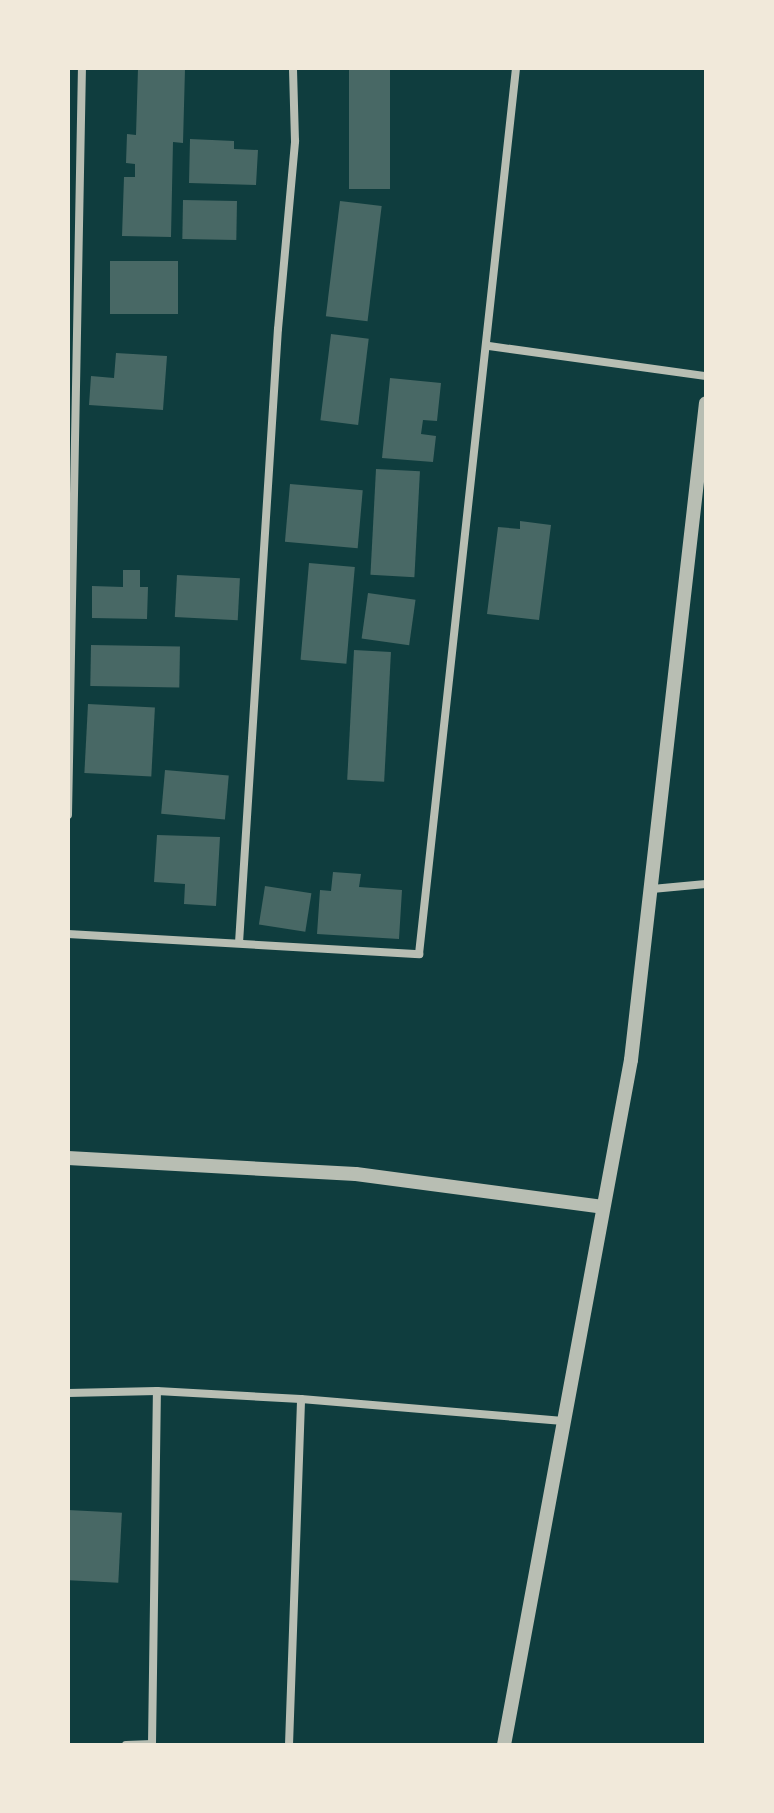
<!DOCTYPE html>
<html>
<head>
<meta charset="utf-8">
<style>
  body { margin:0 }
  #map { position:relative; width:774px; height:1813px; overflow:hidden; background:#0f3d3e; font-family:Helvetica,sans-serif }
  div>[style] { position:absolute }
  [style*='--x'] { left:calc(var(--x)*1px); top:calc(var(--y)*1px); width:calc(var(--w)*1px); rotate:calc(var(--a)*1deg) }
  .building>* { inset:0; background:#486865; transform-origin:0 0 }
  .minor>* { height:8px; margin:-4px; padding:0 4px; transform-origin:4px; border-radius:4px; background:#b8beb3 }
  .tertiary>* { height:14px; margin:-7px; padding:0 7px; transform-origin:7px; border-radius:7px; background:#b8beb3 }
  span { translate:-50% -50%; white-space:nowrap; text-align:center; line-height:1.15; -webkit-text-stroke:7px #f1e9da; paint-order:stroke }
  .frame { position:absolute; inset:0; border:70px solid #f1e9da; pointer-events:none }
</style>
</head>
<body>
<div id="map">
  <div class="building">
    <div style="clip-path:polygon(138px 68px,185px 69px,183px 143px,173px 142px,171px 237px,122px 236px,124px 177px,135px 177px,135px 164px,126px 163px,127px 134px,136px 135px)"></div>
    <div style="left:349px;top:68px;width:41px;height:121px"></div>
    <div style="clip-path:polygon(190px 139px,234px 141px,234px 149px,258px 150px,256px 185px,189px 183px)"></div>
    <div style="left:183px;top:200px;width:54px;height:39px;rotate:1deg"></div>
    <div style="left:340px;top:201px;width:42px;height:116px;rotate:7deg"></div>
    <div style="left:110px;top:261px;width:68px;height:53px"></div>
    <div style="left:331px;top:334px;width:38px;height:87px;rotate:7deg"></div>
    <div style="clip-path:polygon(116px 353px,167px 356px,163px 410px,89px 405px,91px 376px,114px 378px)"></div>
    <div style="clip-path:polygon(390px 378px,441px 383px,437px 421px,423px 420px,421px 434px,436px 436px,433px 462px,382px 458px)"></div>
    <div style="left:376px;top:469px;width:44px;height:106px;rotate:3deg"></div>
    <div style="left:290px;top:484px;width:73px;height:58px;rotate:5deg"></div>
    <div style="clip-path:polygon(520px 521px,551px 525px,539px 620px,487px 614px,498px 527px,520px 529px)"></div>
    <div style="left:309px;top:563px;width:46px;height:97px;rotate:5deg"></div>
    <div style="clip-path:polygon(123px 570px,140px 570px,140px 587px,148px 587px,147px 619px,92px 618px,92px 586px,123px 587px)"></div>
    <div style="left:177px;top:575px;width:63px;height:42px;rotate:3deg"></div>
    <div style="left:368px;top:593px;width:48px;height:46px;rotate:8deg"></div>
    <div style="left:91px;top:645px;width:89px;height:41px;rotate:1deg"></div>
    <div style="left:354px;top:650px;width:37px;height:130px;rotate:3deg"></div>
    <div style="left:88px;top:704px;width:67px;height:69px;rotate:3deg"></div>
    <div style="left:165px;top:770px;width:64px;height:44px;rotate:5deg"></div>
    <div style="clip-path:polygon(157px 835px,220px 837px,216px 906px,184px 904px,185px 884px,154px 882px)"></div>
    <div style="clip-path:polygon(333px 872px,361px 874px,359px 887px,402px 890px,399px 939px,317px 934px,320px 890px,331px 891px)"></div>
    <div style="left:265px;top:886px;width:47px;height:39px;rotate:9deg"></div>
    <div style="left:68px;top:1510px;width:54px;height:70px;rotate:3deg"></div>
  </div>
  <div class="minor">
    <div style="--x:489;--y:346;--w:219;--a:7.9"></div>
    <div style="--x:68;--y:815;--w:747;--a:-88.93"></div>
    <div style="--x:652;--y:889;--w:54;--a:-5.3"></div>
    <div style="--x:68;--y:934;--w:352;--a:3.3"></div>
    <div style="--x:419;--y:954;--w:891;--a:-83.75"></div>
    <div style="--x:239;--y:943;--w:615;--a:-86.37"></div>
    <div style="--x:278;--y:329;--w:189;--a:-84.8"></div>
    <div style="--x:295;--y:141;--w:73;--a:-91.6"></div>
    <div style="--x:68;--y:1393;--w:89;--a:-1.3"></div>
    <div style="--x:126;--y:1745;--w:26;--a:-2"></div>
    <div style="--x:152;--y:1744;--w:353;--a:-89.2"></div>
    <div style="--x:157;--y:1391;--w:144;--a:3.2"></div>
    <div style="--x:289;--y:1745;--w:346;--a:-88"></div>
    <div style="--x:301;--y:1399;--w:263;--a:4.8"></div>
  </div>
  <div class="tertiary">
    <div style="--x:68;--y:1158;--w:288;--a:3.2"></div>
    <div style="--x:356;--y:1174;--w:249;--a:7.6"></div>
    <div style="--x:504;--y:1745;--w:697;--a:-79.5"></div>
    <div style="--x:631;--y:1060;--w:661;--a:-83.49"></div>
  </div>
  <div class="frame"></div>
</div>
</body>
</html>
